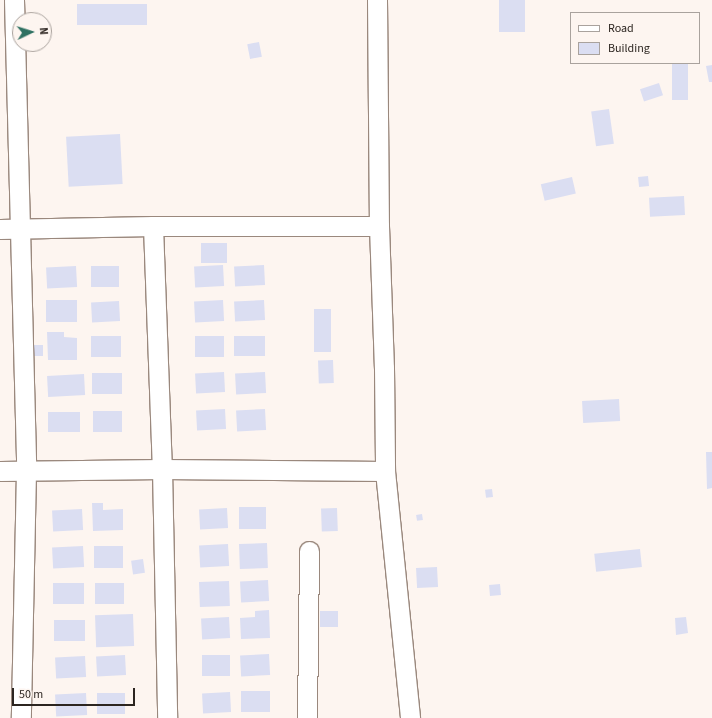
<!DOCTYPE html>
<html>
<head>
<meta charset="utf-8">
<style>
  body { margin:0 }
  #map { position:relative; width:712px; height:718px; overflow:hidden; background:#fdf5f0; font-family:"Source Sans 3",sans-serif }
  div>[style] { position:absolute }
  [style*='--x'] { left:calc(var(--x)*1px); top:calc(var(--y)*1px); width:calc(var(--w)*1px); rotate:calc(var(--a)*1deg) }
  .building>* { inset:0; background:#dbdef2; transform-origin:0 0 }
  .roads { filter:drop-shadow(1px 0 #9a887d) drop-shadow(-1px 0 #9a887d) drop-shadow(0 1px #9a887d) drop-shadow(0 -1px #9a887d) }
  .minor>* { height:19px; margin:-9.5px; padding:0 9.5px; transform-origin:9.5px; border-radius:9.5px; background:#fff }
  span { translate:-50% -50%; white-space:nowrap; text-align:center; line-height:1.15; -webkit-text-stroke:3.5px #fdf5f0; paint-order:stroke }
  .legend { position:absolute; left:570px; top:12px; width:130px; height:52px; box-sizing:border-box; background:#fdf5f0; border:1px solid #a9a29d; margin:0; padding:5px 7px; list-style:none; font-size:12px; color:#2c2520 }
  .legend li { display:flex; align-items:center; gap:8px; height:20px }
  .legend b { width:20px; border:1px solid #a9a29d }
  .north { position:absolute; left:12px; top:12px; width:40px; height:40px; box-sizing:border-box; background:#fdf5f0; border:1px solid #a9a29d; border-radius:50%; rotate:86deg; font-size:11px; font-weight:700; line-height:16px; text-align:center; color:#2c2520 }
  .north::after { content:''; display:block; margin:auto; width:14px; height:18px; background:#2f7162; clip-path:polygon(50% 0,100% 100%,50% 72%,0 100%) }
  .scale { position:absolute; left:12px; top:688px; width:123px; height:18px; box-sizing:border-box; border:2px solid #2c2520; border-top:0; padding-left:5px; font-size:12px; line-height:14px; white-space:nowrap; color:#2c2520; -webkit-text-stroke:3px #fdf5f0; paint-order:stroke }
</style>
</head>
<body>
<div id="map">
  <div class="building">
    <div style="left:499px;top:0;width:26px;height:32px"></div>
    <div style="left:147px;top:4px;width:21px;height:70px;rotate:90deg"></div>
    <div style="left:259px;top:42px;width:15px;height:12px;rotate:79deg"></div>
    <div style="left:672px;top:63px;width:16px;height:37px"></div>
    <div style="clip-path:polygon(712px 65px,712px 82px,709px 82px,706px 66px)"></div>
    <div style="left:659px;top:83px;width:13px;height:20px;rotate:72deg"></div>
    <div style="left:609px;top:109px;width:35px;height:18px;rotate:82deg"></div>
    <div style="left:120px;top:134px;width:50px;height:54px;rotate:87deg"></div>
    <div style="left:648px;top:176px;width:10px;height:10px;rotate:84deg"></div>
    <div style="left:572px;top:177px;width:17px;height:32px;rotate:77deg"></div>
    <div style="left:684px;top:196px;width:19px;height:35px;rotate:87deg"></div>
    <div style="left:227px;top:243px;width:20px;height:26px;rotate:90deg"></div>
    <div style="left:223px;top:265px;width:21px;height:29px;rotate:87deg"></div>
    <div style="left:264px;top:265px;width:20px;height:30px;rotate:87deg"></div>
    <div style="left:76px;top:266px;width:21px;height:30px;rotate:87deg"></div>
    <div style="left:119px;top:266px;width:21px;height:28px;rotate:90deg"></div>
    <div style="left:77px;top:300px;width:22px;height:31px;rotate:90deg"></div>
    <div style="left:223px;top:300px;width:21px;height:29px;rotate:87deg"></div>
    <div style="left:264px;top:300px;width:20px;height:30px;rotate:87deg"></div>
    <div style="left:119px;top:301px;width:20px;height:28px;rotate:87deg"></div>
    <div style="left:314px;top:309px;width:17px;height:43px"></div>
    <div style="clip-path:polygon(47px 332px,64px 332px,64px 337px,77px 338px,77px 360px,48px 360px)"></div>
    <div style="left:121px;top:336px;width:21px;height:30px;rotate:90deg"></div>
    <div style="left:224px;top:336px;width:21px;height:29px;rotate:90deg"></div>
    <div style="left:265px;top:336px;width:20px;height:31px;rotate:90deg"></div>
    <div style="left:30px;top:345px;width:13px;height:11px"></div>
    <div style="left:333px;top:360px;width:23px;height:15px;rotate:88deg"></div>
    <div style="left:224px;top:372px;width:20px;height:29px;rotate:87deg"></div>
    <div style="left:265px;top:372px;width:21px;height:30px;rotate:87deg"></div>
    <div style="left:122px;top:373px;width:21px;height:30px;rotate:90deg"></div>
    <div style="left:84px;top:374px;width:21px;height:37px;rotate:87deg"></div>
    <div style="left:619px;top:399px;width:22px;height:37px;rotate:87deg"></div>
    <div style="left:225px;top:409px;width:20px;height:29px;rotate:87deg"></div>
    <div style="left:265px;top:409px;width:21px;height:29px;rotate:87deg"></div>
    <div style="left:93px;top:411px;width:29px;height:21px"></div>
    <div style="left:48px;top:412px;width:32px;height:20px"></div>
    <div style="clip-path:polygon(706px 452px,712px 452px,712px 488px,707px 489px)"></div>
    <div style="left:492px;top:489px;width:8px;height:7px;rotate:83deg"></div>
    <div style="clip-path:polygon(92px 503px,103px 503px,103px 510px,123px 509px,123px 530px,93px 531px)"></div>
    <div style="left:239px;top:507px;width:27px;height:22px"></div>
    <div style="left:227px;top:508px;width:20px;height:28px;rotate:87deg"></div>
    <div style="left:337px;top:508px;width:23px;height:16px;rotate:88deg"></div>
    <div style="left:82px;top:509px;width:21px;height:30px;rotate:87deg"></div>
    <div style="left:422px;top:514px;width:6px;height:6px;rotate:81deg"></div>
    <div style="left:267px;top:543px;width:25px;height:28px;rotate:88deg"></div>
    <div style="left:228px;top:544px;width:22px;height:29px;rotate:87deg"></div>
    <div style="left:83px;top:546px;width:21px;height:31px;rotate:87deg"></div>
    <div style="left:94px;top:546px;width:29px;height:22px"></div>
    <div style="left:640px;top:549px;width:18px;height:46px;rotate:84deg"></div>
    <div style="left:143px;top:559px;width:14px;height:12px;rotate:82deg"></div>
    <div style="left:437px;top:567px;width:20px;height:21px;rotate:87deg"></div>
    <div style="left:268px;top:580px;width:21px;height:28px;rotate:87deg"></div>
    <div style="left:229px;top:581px;width:25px;height:30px;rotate:88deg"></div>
    <div style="left:84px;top:583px;width:21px;height:31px;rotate:90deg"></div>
    <div style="left:95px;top:583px;width:29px;height:21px"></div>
    <div style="left:500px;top:584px;width:11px;height:11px;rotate:85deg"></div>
    <div style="clip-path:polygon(269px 610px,270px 638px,241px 639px,240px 618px,255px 617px,255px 611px)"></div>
    <div style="left:320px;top:611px;width:18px;height:16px"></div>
    <div style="left:133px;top:614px;width:32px;height:38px;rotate:88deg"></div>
    <div style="left:229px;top:617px;width:21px;height:28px;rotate:87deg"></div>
    <div style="clip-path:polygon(686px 617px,688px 633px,676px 635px,675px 618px)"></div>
    <div style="left:85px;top:620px;width:21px;height:31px;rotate:90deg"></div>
    <div style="left:269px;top:654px;width:21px;height:29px;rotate:87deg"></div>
    <div style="left:125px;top:655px;width:20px;height:29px;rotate:87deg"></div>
    <div style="left:230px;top:655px;width:21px;height:28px;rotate:90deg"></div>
    <div style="left:85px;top:656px;width:21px;height:30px;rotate:87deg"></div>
    <div style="left:270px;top:691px;width:21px;height:29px;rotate:90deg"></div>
    <div style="left:230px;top:692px;width:20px;height:28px;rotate:87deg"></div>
    <div style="left:86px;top:693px;width:22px;height:31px;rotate:87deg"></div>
    <div style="left:97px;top:693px;width:28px;height:21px"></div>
  </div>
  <div class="roads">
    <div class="minor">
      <div style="--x:14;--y:0;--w:471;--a:88.5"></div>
      <div style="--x:26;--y:471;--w:247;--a:91.2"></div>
      <div style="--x:377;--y:0;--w:226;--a:89.5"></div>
      <div style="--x:379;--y:226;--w:142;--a:88"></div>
      <div style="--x:384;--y:368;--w:103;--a:89.4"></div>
      <div style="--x:385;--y:471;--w:248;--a:84.2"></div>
      <div style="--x:153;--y:226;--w:243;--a:87.9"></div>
      <div style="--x:162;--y:469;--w:249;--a:88.8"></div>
      <div style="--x:0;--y:229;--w:153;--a:-1.1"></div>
      <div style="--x:153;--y:226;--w:226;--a:0"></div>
      <div style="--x:0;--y:471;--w:162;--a:-0.7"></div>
      <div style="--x:162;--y:469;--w:223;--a:0.5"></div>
      <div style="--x:307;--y:718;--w:167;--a:-89.3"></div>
    </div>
  </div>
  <ul class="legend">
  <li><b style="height:5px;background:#fff"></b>Road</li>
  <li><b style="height:11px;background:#dbdef2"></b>Building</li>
  </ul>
  <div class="north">N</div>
  <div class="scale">50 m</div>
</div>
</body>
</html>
